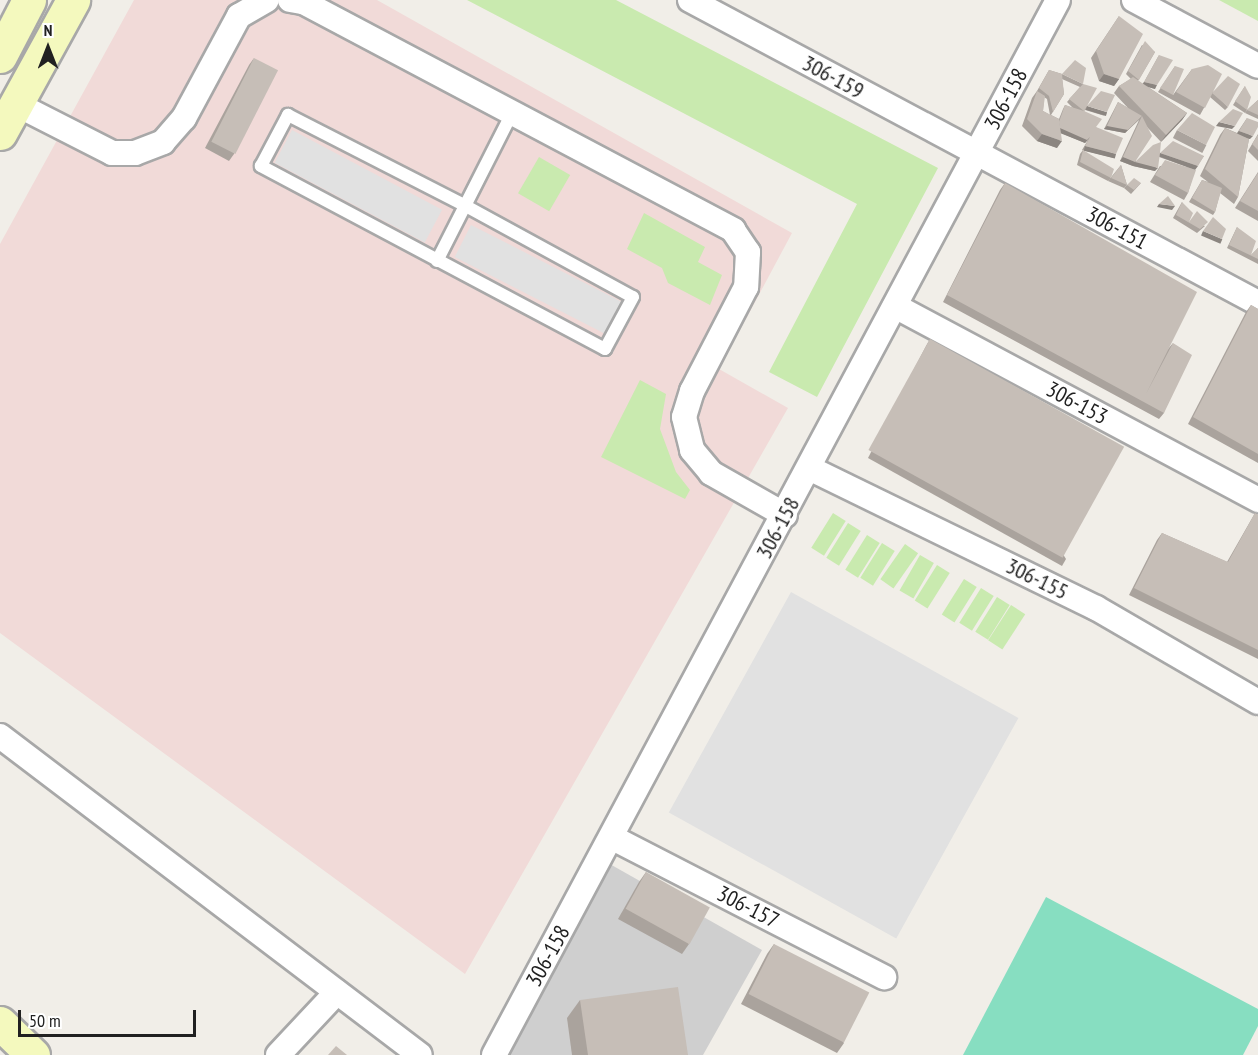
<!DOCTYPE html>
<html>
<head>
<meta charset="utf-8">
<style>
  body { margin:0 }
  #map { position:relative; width:1258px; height:1055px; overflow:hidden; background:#f1eee8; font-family:"PT Sans Narrow",sans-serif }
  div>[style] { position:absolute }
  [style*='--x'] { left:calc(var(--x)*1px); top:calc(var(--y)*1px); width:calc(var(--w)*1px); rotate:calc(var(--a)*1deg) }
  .commercial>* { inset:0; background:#f1dad8 }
  .religious>* { inset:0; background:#cfcfcf }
  .grass>* { inset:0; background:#c9eaaf; transform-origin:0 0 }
  .pitch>* { inset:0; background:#87dec1 }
  .parking>* { inset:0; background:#e1e1e1; transform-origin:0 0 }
  .roads { filter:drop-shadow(2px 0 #a8a8a8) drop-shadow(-2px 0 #a8a8a8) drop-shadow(0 2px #a8a8a8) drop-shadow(0 -2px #a8a8a8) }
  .lane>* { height:12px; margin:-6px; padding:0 6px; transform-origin:6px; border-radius:6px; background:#fff }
  .street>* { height:24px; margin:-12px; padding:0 12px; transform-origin:12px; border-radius:12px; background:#fff }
  .secondary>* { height:33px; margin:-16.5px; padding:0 16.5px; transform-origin:16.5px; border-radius:16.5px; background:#f4f9be }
  .wall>* { inset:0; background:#aaa39d; transform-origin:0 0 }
  .shaded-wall>* { inset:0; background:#8b8580; transform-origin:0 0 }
  .building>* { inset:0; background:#c6beb7; transform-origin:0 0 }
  span { translate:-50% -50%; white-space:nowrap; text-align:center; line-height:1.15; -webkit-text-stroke:4.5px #fff; paint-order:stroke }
  .street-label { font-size:22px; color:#212121 }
  .north { position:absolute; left:18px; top:18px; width:60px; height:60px; -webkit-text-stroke:4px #fff; paint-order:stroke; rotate:0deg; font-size:16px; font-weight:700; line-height:24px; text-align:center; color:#212121 }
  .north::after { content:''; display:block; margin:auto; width:21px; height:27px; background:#212121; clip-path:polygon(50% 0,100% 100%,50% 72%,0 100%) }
  .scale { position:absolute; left:18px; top:1010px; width:178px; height:27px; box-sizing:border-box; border:3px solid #212121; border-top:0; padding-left:8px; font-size:18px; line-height:21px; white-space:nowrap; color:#212121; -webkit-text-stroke:4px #fff; paint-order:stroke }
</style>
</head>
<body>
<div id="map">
  <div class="commercial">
    <div style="clip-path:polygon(134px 0,377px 0,792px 233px,719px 369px,788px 408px,465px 974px,0 633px,0 244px)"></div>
  </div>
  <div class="religious">
    <div style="clip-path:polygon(608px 863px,762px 950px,703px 1055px,500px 1055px)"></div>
  </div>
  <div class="grass">
    <div style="clip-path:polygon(467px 0,616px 0,938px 168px,817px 397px,769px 372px,857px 204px)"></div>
    <div style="clip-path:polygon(1219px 0,1258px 0,1258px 21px)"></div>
    <div style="left:539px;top:157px;width:36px;height:42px;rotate:30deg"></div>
    <div style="clip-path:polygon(644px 213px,705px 247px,698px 262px,722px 275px,710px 305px,668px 283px,662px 268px,627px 249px)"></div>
    <div style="clip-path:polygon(640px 380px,666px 394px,660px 429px,676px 472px,690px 490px,685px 499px,601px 457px)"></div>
    <div style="left:833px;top:513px;width:15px;height:41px;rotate:32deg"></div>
    <div style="left:848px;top:523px;width:15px;height:41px;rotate:32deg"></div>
    <div style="left:867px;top:535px;width:15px;height:41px;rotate:32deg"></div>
    <div style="left:882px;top:543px;width:15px;height:41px;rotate:32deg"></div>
    <div style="left:905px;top:544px;width:16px;height:43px;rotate:35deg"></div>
    <div style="left:920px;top:555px;width:16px;height:41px;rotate:30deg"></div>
    <div style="left:937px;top:565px;width:15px;height:42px;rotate:32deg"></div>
    <div style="left:964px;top:579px;width:15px;height:42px;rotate:32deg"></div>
    <div style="left:981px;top:588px;width:15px;height:41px;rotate:32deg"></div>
    <div style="left:997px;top:597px;width:15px;height:41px;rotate:32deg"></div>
    <div style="left:1011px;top:605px;width:17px;height:42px;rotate:33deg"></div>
  </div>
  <div class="pitch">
    <div style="clip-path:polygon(1046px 897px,1258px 1009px,1258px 1026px,1243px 1055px,963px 1055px)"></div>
  </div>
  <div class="parking">
    <div style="left:292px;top:130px;width:170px;height:37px;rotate:28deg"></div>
    <div style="left:471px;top:225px;width:171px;height:36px;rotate:27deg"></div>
    <div style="left:791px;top:592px;width:260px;height:252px;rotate:29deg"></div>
  </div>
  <div class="roads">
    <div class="lane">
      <div style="--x:288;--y:115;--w:198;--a:27.1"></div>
      <div style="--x:464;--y:205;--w:192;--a:28.6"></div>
      <div style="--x:633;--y:297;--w:59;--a:118.3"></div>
      <div style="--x:605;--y:349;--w:390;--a:-152"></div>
      <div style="--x:261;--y:166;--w:58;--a:-62.1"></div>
      <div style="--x:437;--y:261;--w:166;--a:-63.1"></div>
    </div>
    <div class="street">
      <div style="--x:290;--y:0;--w:13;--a:9"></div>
      <div style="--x:303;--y:2;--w:487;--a:27.9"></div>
      <div style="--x:733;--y:230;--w:27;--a:56"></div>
      <div style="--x:748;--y:252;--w:35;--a:93"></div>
      <div style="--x:746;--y:287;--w:117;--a:117.4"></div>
      <div style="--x:692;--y:391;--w:27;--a:107"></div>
      <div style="--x:684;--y:417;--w:34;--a:76"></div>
      <div style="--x:692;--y:450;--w:30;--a:50"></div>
      <div style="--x:711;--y:473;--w:85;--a:29.6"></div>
      <div style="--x:690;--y:0;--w:644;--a:28.08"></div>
      <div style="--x:1134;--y:0;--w:140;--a:28"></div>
      <div style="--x:16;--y:104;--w:108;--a:27"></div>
      <div style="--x:112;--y:153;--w:23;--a:0"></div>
      <div style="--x:135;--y:153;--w:30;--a:-21"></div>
      <div style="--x:163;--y:142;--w:32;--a:-49"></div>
      <div style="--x:184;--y:118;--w:116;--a:-61.7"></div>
      <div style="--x:239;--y:16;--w:32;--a:-30"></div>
      <div style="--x:895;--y:306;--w:412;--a:28.1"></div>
      <div style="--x:809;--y:468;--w:319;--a:26"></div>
      <div style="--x:1096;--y:608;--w:187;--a:30.1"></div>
      <div style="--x:0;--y:736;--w:527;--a:37.22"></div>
      <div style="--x:613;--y:838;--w:305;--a:27.2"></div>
      <div style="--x:278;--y:1055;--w:86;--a:-46.9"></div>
      <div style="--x:494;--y:1055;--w:1196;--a:-61.87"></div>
    </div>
    <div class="secondary">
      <div style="--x:0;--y:56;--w:63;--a:-62.6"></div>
      <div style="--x:0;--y:133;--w:152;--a:-61.2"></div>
      <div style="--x:0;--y:1023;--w:46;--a:44.1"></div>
    </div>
  </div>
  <div class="wall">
    <div style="clip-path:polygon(1119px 16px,1119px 79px,1114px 86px,1099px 81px,1091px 58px)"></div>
    <div style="clip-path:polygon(1142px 45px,1155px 52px,1138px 81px,1143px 84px,1159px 55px,1155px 89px,1148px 87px,1187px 113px,1182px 120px,1161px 142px,1147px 127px,1135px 162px,1160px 153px,1204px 156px,1195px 169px,1188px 193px,1184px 200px,1150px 182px,1160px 166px,1187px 167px,1159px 157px,1155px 171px,1133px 166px,1120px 161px,1139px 120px,1125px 133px,1104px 129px,1118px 102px,1128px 108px,1114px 93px,1119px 86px,1131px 79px,1126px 74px)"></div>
    <div style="clip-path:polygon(254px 58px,234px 154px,229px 161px,205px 148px,249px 65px)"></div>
    <div style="clip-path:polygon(1175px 66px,1173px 95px,1192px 69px,1228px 107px,1225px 110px,1210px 97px,1200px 115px,1158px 92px)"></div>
    <div style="clip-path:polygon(evenodd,1049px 70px,1062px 74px,1083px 84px,1087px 106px,1105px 116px,1085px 110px,1084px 111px,1096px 127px,1114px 158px,1082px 150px,1088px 140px,1085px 143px,1061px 133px,1057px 148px,1037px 141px,1022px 126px,1032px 98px,1037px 91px,1049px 70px,1062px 79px,1080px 87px,1067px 102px,1073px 108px,1065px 105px,1063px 109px,1059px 119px,1051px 115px,1064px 94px,1062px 79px,1049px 70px,1044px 97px,1047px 99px,1050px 115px,1043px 111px,1044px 97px)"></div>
    <div style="clip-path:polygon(1245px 86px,1247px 110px,1245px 113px,1233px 105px)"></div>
    <div style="clip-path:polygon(1258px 100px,1258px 119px,1245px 113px,1247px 110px)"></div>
    <div style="clip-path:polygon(1247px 118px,1250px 139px,1249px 139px,1238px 197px,1234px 204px,1220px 193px,1215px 212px,1213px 215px,1189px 202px,1202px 180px,1208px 182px,1200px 176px,1220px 135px,1225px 128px,1237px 133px)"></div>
    <div style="left:1177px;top:130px;width:33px;height:9px;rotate:27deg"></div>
    <div style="clip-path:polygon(1258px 134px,1258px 161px,1248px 151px)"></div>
    <div style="clip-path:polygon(1083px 150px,1111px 178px,1108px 181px,1077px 165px,1080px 154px)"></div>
    <div style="clip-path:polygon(1121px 165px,1127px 185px,1124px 188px,1108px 181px)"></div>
    <div style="clip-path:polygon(1258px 172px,1258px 221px,1235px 208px)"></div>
    <div style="clip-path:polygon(1005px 183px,1168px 349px,1173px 343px,1164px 413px,1159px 419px,943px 302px,1000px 190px)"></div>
    <div style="clip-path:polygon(1141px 183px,1131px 194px,1124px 188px,1127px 185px)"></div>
    <div style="clip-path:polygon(1182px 202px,1189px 222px,1205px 226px,1197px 233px,1173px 218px)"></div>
    <div style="clip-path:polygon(1237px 227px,1251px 255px,1258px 248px,1258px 264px,1227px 248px)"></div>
    <div style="clip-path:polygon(1251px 305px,1258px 309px,1258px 463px,1188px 424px,1246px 312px)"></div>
    <div style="clip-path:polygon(930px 339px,1066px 559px,1062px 566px,868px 458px,926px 346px)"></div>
    <div style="clip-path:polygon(1255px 513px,1258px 515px,1258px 659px,1129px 595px,1157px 540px,1162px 533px,1227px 562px)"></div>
    <div style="clip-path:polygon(646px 872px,689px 944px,682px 954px,618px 919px,639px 882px)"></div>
    <div style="clip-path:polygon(774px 944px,844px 1043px,837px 1053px,741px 1004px,767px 954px)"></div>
    <div style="clip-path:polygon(580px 1000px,688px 1055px,572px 1055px,567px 1018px)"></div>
  </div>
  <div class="shaded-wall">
    <div style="clip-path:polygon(1104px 74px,1119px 79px,1114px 86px,1099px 81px)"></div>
    <div style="clip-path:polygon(1144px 82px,1157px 85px,1155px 89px,1142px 85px)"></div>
    <div style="left:1087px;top:106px;width:21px;height:4px;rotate:17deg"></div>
    <div style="clip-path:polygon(1187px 113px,1182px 120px,1161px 142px,1166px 135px)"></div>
    <div style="clip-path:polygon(1142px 116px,1125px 133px,1104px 129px,1107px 126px)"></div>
    <div style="clip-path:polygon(1219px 122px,1235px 126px,1232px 129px,1216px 126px)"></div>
    <div style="clip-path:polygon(1057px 127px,1090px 137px,1085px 143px,1055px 131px)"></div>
    <div style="clip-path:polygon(1239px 131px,1253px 136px,1250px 139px,1236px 135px)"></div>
    <div style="clip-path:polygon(1042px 134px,1062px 141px,1057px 148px,1037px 141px)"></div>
    <div style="left:1085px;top:146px;width:32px;height:5px;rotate:14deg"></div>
    <div style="clip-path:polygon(1160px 153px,1198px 166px,1195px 170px,1158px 156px)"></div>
    <div style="clip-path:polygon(1123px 157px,1158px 168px,1155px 171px,1133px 166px,1120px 161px)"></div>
    <div style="clip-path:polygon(1159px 204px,1175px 206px,1172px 210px,1157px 207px)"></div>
    <div style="left:1203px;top:231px;width:21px;height:5px;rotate:23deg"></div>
  </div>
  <div class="building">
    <div style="clip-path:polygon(1119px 16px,1143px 34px,1119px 79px,1104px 74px,1096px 51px)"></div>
    <div style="clip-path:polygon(1145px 41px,1155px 52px,1139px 80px,1128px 71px)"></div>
    <div style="clip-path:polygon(1159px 55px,1173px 60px,1157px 85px,1144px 82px)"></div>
    <div style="left:254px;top:58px;width:27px;height:94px;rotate:27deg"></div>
    <div style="clip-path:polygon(1075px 60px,1086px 68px,1083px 84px,1062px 74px)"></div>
    <div style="clip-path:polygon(1208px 65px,1222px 74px,1205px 108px,1176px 92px,1192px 69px)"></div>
    <div style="clip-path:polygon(1175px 66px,1184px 69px,1173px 95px,1160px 88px)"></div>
    <div style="clip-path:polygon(1049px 70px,1062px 74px,1064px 94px,1053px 112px,1049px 96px,1039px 88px)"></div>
    <div style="clip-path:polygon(1228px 76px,1240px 84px,1228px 107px,1212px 93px)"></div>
    <div style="clip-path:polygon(1133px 77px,1187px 113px,1166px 135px,1119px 86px)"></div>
    <div style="clip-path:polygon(1083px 84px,1097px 88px,1087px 106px,1101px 91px,1115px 95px,1107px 112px,1087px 106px,1084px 111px,1102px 119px,1096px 127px,1123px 138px,1116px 154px,1085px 146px,1090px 137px,1087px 140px,1060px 128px,1059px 122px,1065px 105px,1084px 111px,1069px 99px)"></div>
    <div style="clip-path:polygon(1245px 86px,1251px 97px,1247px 110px,1235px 101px)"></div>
    <div style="clip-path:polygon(1037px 91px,1045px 96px,1043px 111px,1059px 119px,1062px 141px,1042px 134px,1027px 119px)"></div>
    <div style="clip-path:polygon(1258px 100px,1258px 115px,1247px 110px)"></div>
    <div style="clip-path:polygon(1118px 102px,1142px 116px,1128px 130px,1107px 126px)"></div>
    <div style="clip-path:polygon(1233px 109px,1243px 113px,1235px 126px,1219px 122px)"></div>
    <div style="clip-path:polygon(1192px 113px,1215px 127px,1206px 145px,1177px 130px)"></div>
    <div style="clip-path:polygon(1142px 116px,1152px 136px,1135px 162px,1153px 145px,1161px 142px,1160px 153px,1173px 141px,1204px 156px,1198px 166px,1160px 153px,1158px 168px,1135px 162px,1123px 157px)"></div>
    <div style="clip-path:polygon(1247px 118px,1258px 122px,1258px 127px,1253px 136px,1239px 131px)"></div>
    <div style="clip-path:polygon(1225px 128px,1249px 139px,1238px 197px,1205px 169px)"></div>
    <div style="clip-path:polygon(1258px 135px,1258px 150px,1252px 144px)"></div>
    <div style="clip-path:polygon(1083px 150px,1114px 169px,1111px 178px,1080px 162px)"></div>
    <div style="clip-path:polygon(1165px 160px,1196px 170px,1188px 193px,1155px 175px)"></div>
    <div style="clip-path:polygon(1121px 165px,1127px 185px,1111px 178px)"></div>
    <div style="clip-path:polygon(1258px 173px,1258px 211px,1240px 201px)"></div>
    <div style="clip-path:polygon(1134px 178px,1141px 183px,1134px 190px,1127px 185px)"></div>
    <div style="clip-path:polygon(1202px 180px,1222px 188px,1215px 212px,1192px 198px)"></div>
    <div style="clip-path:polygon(1005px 183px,1197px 292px,1146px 394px,1173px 343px,1192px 355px,1164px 413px,947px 295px)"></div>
    <div style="clip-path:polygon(1168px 196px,1175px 206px,1159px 204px)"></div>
    <div style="clip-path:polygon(1182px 202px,1193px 213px,1189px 222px,1197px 211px,1208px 222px,1200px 229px,1176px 215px)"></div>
    <div style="clip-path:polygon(1213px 217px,1226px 229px,1222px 239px,1203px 231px)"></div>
    <div style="clip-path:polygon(1237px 227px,1256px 241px,1251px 255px,1258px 248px,1258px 259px,1229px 245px)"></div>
    <div style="clip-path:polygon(1251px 305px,1258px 309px,1258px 454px,1193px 417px)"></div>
    <div style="left:930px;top:339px;width:222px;height:127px;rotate:29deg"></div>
    <div style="clip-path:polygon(1255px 513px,1258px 515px,1258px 650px,1134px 588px,1162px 533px,1228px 562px)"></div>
    <div style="left:646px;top:872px;width:73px;height:42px;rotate:29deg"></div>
    <div style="left:774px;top:944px;width:107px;height:56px;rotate:27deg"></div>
    <div style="clip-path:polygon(678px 987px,688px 1055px,588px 1055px,580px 1000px)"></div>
    <div style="clip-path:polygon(336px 1046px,347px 1055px,328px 1055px)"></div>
  </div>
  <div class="street-label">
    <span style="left:833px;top:77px;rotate:28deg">306-159</span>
    <span style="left:1006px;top:99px;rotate:-62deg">306-158</span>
    <span style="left:1117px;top:228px;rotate:28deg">306-151</span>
    <span style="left:1077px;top:403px;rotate:28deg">306-153</span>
    <span style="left:778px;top:528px;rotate:-62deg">306-158</span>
    <span style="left:1037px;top:579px;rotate:26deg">306-155</span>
    <span style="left:748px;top:907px;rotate:27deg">306-157</span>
    <span style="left:548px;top:956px;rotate:-61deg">306-158</span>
  </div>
  <div class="north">N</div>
  <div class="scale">50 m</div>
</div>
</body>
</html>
